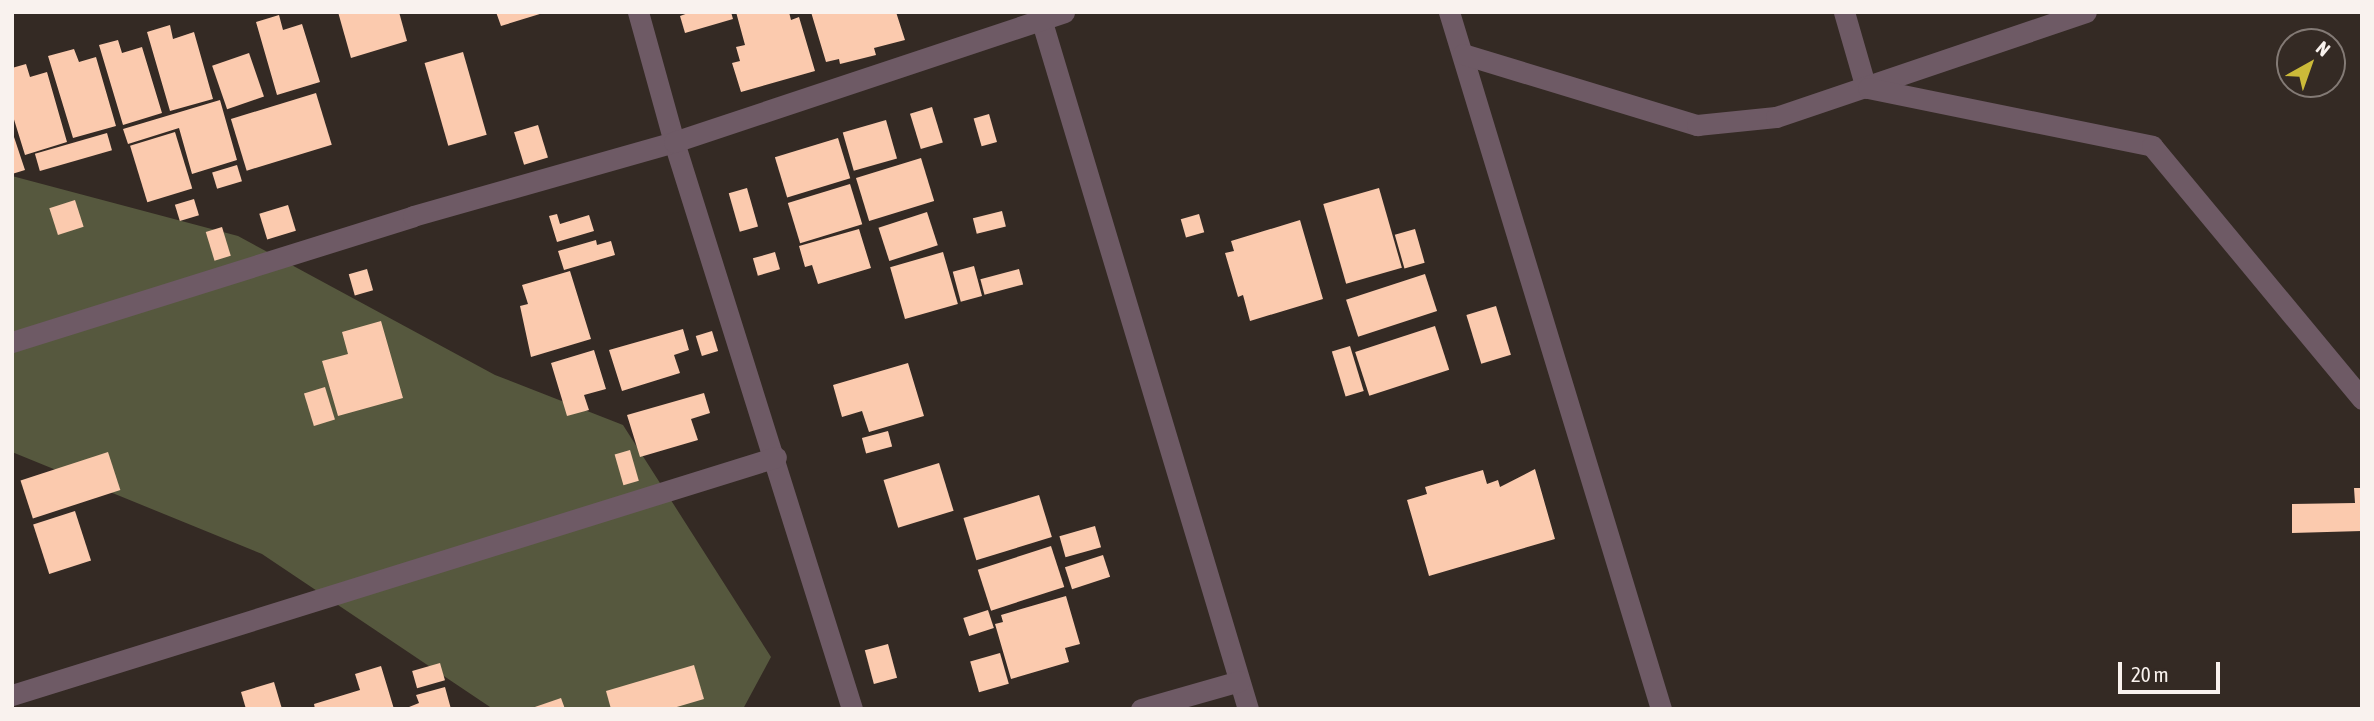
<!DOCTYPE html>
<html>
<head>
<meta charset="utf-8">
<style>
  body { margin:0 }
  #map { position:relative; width:2374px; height:721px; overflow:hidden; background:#342a24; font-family:"Asap Condensed",sans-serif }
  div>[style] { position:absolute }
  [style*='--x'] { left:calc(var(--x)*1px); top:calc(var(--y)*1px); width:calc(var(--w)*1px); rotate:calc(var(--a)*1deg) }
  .green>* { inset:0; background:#56583e }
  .building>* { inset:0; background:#fbcaae; transform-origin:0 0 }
  .minor>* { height:21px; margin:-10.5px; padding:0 10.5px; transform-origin:10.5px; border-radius:10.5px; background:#6e5a65 }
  span { translate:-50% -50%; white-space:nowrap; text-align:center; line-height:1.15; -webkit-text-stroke:7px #342a24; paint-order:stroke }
  .frame { position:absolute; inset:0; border:14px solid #f9f2ee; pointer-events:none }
  .north { position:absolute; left:2276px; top:28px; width:70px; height:70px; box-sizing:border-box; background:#342a24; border:2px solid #837a75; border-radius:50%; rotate:40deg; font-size:19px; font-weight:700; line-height:28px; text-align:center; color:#f9f2ee }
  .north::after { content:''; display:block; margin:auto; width:24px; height:32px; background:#cbba39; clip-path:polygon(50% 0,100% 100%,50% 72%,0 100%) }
  .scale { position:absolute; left:2118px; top:662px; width:102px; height:32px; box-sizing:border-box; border:4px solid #f9f2ee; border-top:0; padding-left:9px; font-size:21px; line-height:24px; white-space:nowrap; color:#f9f2ee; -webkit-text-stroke:5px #342a24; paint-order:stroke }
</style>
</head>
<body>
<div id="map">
  <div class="green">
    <div style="clip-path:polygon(12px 176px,238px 236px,495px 375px,623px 425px,771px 657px,743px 709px,493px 709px,262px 554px,12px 452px)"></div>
  </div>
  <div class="building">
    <div style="clip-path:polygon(338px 12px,399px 12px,407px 41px,351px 58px)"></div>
    <div style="clip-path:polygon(496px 12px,543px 12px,543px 13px,501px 26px)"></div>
    <div style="clip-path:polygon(691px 12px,731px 12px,733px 19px,685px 33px,680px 16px)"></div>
    <div style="clip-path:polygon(736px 12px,789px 12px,791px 20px,799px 17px,815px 71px,741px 92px,732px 63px,740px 61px,736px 47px,745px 45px)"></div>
    <div style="clip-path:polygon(811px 12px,896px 12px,905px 40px,874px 48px,876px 55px,840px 64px,839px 59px,826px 62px)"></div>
    <div style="clip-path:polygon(279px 15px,283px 30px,302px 24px,320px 82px,277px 95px,256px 22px)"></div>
    <div style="clip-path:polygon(170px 25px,173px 39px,194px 32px,213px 99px,170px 111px,147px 32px)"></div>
    <div style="clip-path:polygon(118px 40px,122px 53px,142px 47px,162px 113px,123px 125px,99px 45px)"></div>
    <div style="clip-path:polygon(74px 49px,79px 62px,96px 57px,116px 126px,73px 138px,48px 56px)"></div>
    <div style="left:463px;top:52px;width:86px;height:40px;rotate:74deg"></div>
    <div style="left:249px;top:53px;width:46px;height:39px;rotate:71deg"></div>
    <div style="clip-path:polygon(26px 64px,30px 77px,47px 72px,67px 142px,25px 155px,12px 113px,12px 68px)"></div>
    <div style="left:316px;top:93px;width:54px;height:89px;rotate:73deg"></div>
    <div style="clip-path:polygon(220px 100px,237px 160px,192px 174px,179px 128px,128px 144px,123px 129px)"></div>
    <div style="left:932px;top:107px;width:37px;height:23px;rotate:73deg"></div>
    <div style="left:989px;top:114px;width:29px;height:16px;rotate:74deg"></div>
    <div style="left:886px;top:120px;width:40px;height:45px;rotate:74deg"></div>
    <div style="left:538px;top:125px;width:34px;height:25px;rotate:73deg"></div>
    <div style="clip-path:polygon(12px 131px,25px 170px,12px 174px)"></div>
    <div style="left:175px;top:132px;width:59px;height:47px;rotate:73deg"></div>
    <div style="left:107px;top:133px;width:18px;height:75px;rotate:74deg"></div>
    <div style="left:838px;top:138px;width:42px;height:66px;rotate:73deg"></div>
    <div style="left:921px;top:158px;width:45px;height:68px;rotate:73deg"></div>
    <div style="left:237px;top:165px;width:17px;height:26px;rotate:73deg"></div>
    <div style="left:850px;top:184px;width:42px;height:65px;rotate:73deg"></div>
    <div style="left:747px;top:188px;width:40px;height:19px;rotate:74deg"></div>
    <div style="left:1379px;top:188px;width:83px;height:58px;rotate:74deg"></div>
    <div style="left:194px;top:199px;width:17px;height:20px;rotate:73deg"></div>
    <div style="left:75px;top:200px;width:28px;height:27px;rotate:72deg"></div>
    <div style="left:288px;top:205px;width:27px;height:30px;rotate:73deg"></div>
    <div style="left:1002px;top:211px;width:16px;height:30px;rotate:76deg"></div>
    <div style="left:927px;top:212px;width:35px;height:51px;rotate:72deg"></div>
    <div style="clip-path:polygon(557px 214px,560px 224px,589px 215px,594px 231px,557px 242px,549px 216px)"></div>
    <div style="left:1199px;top:214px;width:19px;height:19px;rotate:74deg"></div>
    <div style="clip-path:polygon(1300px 220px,1323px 299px,1250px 321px,1243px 295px,1238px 297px,1225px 253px,1234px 251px,1231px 241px)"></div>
    <div style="left:222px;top:227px;width:30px;height:17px;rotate:73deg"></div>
    <div style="clip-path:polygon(859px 229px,871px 268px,818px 284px,812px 265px,805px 267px,799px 246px)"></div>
    <div style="left:1415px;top:229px;width:35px;height:21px;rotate:74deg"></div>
    <div style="clip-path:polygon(596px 240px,597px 245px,611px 241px,615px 255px,564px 270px,558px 251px)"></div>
    <div style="left:775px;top:252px;width:18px;height:23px;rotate:74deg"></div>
    <div style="left:943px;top:252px;width:54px;height:55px;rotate:74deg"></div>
    <div style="left:974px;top:266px;width:31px;height:22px;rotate:75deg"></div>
    <div style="left:367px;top:269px;width:22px;height:19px;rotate:74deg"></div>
    <div style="left:1019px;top:269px;width:16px;height:40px;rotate:75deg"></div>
    <div style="clip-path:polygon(570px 271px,591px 339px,531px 357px,520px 306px,528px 304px,522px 285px)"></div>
    <div style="left:1425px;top:274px;width:39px;height:83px;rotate:72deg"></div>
    <div style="left:1496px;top:306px;width:51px;height:31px;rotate:73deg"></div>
    <div style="clip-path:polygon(381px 321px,403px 398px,338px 416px,322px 361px,348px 354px,342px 332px)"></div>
    <div style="left:1435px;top:326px;width:46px;height:84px;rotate:72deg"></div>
    <div style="clip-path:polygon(683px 329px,689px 350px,674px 355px,680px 373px,622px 391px,609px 350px)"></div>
    <div style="left:712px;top:331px;width:21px;height:17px;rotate:73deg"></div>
    <div style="left:1350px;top:346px;width:47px;height:19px;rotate:73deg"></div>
    <div style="clip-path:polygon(594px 350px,606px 389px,584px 395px,589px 410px,567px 416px,551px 363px)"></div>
    <div style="clip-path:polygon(908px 363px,924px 416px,869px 432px,862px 411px,842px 417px,833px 385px)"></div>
    <div style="left:325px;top:387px;width:34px;height:22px;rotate:73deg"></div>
    <div style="clip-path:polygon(704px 393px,710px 413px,691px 419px,698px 440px,640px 457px,627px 415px)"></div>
    <div style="left:888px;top:431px;width:16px;height:27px;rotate:75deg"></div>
    <div style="left:630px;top:450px;width:32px;height:16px;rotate:74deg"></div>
    <div style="left:108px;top:452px;width:40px;height:92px;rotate:72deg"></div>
    <div style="left:939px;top:463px;width:50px;height:58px;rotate:73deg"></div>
    <div style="clip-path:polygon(1535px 469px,1555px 539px,1429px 576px,1407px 500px,1427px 494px,1425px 487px,1483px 470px,1487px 484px,1498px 480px,1500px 487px)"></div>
    <div style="clip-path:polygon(2354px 488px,2362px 488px,2362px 531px,2292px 533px,2292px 504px,2355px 503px)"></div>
    <div style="left:1039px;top:495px;width:44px;height:79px;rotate:73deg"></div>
    <div style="left:75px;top:511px;width:52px;height:44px;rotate:72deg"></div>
    <div style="left:1095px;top:526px;width:22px;height:37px;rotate:74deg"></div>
    <div style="left:1051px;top:546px;width:43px;height:77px;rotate:72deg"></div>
    <div style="left:1103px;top:555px;width:23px;height:40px;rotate:72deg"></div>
    <div style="clip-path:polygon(1066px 596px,1080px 644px,1065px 648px,1069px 662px,1011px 679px,995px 624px,1003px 622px,1001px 615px)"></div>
    <div style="left:988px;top:610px;width:19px;height:26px;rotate:72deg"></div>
    <div style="left:888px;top:644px;width:35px;height:24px;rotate:75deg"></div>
    <div style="left:1000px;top:653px;width:32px;height:31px;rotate:74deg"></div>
    <div style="left:440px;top:663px;width:18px;height:29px;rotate:74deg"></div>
    <div style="clip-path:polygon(694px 665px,704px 699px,670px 709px,611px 709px,606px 691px)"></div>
    <div style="clip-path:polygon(381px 666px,394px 709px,315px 709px,314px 704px,360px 690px,355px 674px)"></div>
    <div style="clip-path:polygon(274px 682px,282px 709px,246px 709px,241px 692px)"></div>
    <div style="clip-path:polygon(445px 687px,451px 709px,404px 709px,419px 703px,416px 695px)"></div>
    <div style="clip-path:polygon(561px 698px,565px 709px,532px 709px,532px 708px)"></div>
  </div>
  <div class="minor">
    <div style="--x:638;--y:12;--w:135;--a:74.5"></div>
    <div style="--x:674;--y:142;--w:594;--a:72.57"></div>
    <div style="--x:1039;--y:12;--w:728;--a:73.31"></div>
    <div style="--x:1449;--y:12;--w:729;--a:73.08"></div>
    <div style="--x:1844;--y:12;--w:79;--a:73.9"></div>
    <div style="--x:1463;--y:54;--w:245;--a:16.9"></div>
    <div style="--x:1697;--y:125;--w:79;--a:-5.8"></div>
    <div style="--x:1776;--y:117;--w:327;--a:-18.7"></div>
    <div style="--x:1868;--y:88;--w:290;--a:11.5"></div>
    <div style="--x:2152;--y:146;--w:329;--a:50.3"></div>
    <div style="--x:12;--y:342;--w:420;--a:-17.4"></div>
    <div style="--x:413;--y:216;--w:271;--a:-15.8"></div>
    <div style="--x:674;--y:142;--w:411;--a:-18.4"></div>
    <div style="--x:12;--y:695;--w:800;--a:-17.3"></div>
    <div style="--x:1141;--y:709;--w:102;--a:-15.9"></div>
  </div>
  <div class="frame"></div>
  <div class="north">N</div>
  <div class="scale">20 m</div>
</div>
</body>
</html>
